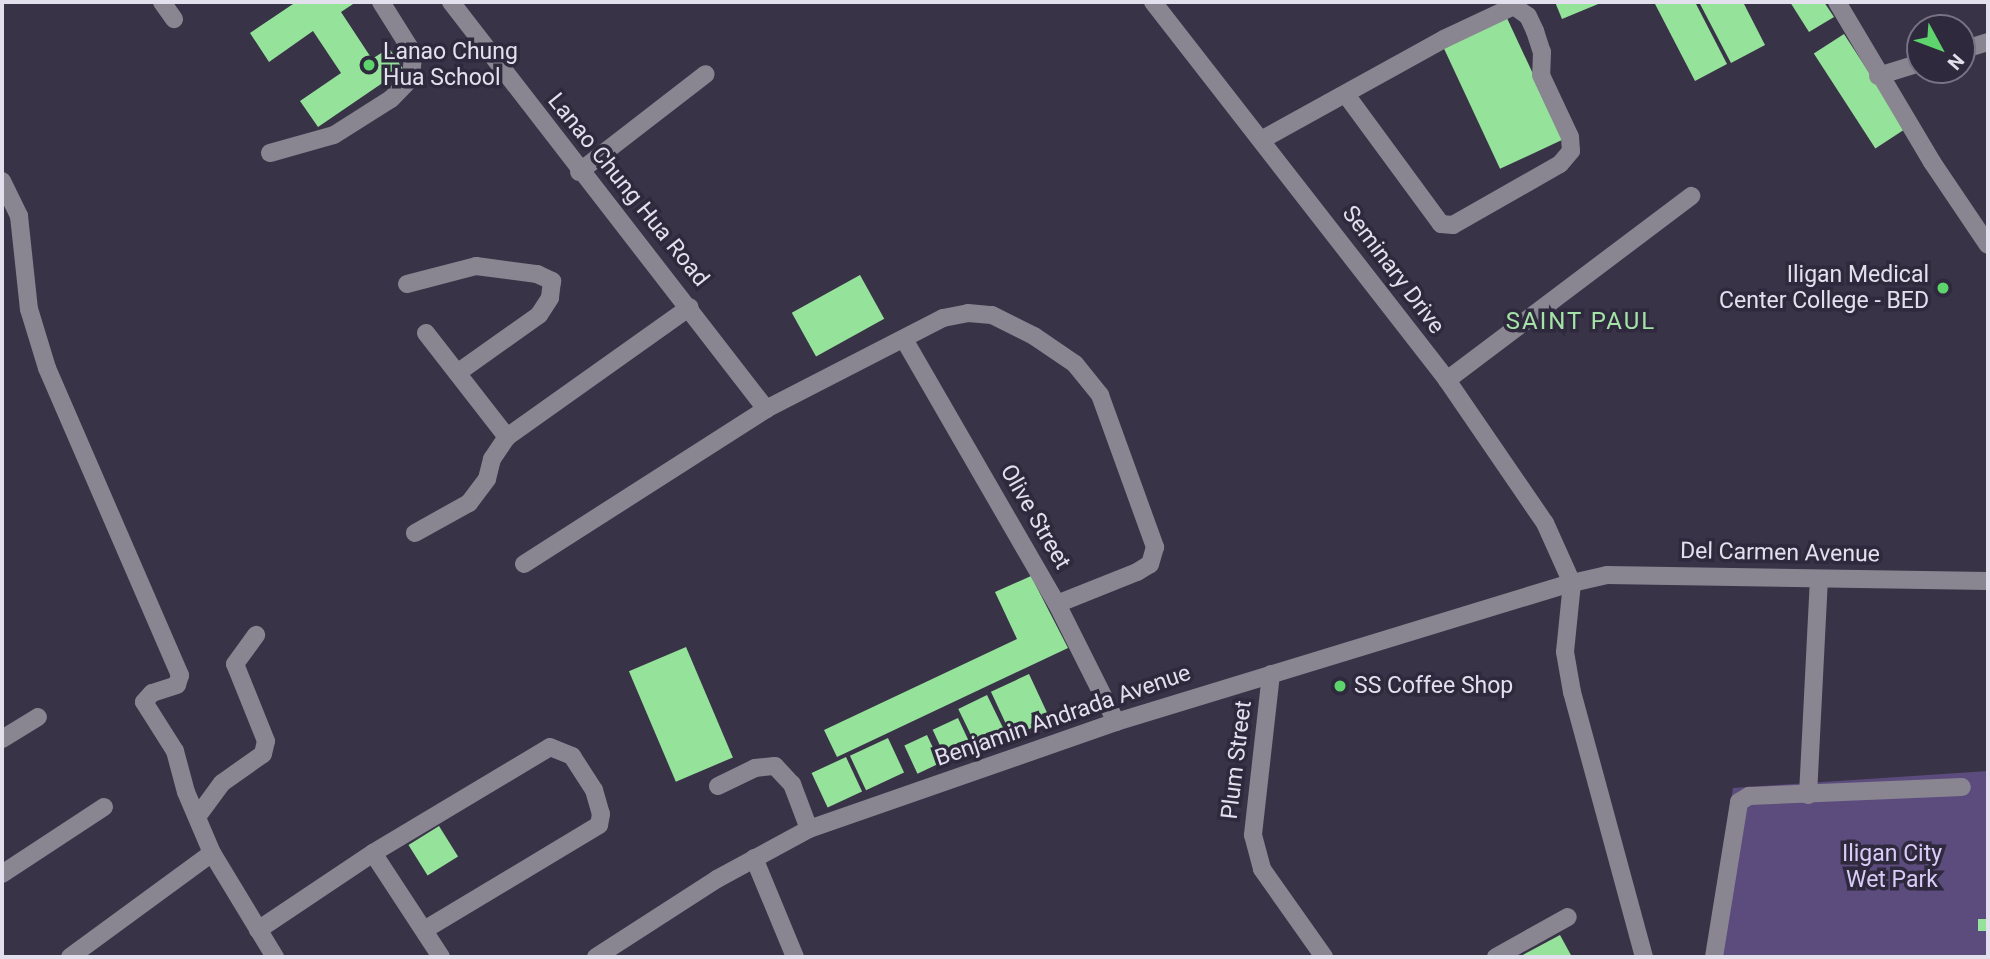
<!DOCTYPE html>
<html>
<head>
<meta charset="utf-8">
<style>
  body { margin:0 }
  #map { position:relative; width:1990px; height:959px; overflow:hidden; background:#393348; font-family:Roboto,sans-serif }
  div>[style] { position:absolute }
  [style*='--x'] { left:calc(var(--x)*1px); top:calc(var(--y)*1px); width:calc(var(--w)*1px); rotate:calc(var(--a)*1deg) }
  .green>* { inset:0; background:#5c4c7e }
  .building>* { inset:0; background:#95e29a; transform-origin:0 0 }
  .minor>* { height:18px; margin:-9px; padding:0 9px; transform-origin:9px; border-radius:9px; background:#898692 }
  .dots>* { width:19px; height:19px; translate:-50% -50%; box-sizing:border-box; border:4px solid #2f293d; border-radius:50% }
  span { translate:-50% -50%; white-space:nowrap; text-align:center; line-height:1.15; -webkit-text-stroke:7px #2f293d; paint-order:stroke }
  .poi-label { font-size:23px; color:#e3e0ee }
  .left { translate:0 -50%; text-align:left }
  .right { translate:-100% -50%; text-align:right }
  .street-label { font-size:23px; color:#e3e0ee }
  .park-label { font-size:23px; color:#d9ccf9 }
  .neighbourhood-label { font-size:24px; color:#a5e2a8; letter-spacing:2px }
  .frame { position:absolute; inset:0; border:4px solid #e3e0ee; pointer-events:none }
  .north { position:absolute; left:1906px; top:14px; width:70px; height:70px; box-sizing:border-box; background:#2f293d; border:2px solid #777284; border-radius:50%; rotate:131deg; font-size:19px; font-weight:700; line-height:28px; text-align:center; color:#e3e0ee }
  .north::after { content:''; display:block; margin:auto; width:24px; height:32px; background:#5dd56c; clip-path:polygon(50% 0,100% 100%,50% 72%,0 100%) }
</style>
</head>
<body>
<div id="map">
  <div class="green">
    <div style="clip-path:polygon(1988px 771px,1988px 957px,1706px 957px,1733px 788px)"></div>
  </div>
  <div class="building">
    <div style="clip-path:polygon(296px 2px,356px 2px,341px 12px,372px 59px,389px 48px,403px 69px,318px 127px,300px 101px,341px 73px,313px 31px,269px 62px,250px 33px)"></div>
    <div style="clip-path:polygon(1555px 2px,1603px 2px,1562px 19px)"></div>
    <div style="clip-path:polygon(1654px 2px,1695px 2px,1727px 64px,1695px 81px)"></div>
    <div style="clip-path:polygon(1699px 2px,1743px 2px,1765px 45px,1731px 63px)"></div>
    <div style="clip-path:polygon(1790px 2px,1824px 2px,1834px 17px,1809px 32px)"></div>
    <div style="left:1506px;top:16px;width:136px;height:70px;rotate:65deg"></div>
    <div style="left:1844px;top:34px;width:113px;height:36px;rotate:57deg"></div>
    <div style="left:860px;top:275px;width:50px;height:78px;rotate:61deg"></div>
    <div style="clip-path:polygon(1031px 576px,1068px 648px,837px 757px,824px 730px,1017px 639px,995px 592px)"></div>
    <div style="left:686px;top:647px;width:120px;height:62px;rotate:67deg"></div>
    <div style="left:1029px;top:674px;width:50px;height:42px;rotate:65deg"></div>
    <div style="left:987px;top:695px;width:49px;height:32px;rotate:64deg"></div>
    <div style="left:958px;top:718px;width:29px;height:28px;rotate:65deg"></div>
    <div style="left:927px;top:735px;width:31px;height:25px;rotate:65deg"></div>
    <div style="left:888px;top:738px;width:38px;height:42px;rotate:65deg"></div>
    <div style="left:846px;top:757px;width:38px;height:38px;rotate:65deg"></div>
    <div style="left:439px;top:826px;width:36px;height:36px;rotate:58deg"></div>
    <div style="left:1978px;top:919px;width:10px;height:12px"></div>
    <div style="clip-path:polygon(1560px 935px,1572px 957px,1519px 957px)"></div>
  </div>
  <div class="minor">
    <div style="--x:162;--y:2;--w:21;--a:55"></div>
    <div style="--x:451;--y:2;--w:515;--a:52.26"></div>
    <div style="--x:1153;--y:2;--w:479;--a:52.1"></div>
    <div style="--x:1447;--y:380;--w:173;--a:55.6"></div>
    <div style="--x:1545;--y:523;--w:66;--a:65.8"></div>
    <div style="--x:1837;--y:2;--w:186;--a:59.3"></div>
    <div style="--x:1932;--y:162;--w:100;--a:56"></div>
    <div style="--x:1962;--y:50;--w:27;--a:-17"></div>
    <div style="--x:1878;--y:76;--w:44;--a:-17.2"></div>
    <div style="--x:1263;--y:139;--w:207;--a:-28.9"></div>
    <div style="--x:1444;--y:39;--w:77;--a:-25.2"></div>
    <div style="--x:1514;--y:6;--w:17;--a:36"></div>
    <div style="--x:1528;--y:16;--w:17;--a:65"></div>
    <div style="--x:1535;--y:31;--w:22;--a:72"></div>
    <div style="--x:1542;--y:52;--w:23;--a:92"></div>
    <div style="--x:1541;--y:75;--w:68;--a:64.9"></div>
    <div style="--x:1570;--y:137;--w:14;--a:86"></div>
    <div style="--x:1571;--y:151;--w:17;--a:130"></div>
    <div style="--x:1560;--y:164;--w:123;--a:150.3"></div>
    <div style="--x:1453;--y:225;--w:12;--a:-175"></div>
    <div style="--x:1441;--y:224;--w:159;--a:-126.3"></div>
    <div style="--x:270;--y:153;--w:66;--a:-15.7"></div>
    <div style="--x:334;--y:135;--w:67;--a:-32.3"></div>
    <div style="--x:391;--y:99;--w:29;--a:-46"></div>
    <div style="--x:411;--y:78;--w:25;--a:-85"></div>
    <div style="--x:413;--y:53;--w:60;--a:-122.1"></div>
    <div style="--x:579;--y:172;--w:160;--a:-37.7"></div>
    <div style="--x:2;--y:181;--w:39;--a:64"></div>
    <div style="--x:19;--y:216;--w:94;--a:83.9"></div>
    <div style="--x:29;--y:309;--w:62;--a:73"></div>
    <div style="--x:47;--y:368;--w:335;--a:66.6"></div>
    <div style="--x:180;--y:675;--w:10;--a:107"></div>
    <div style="--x:177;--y:685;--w:26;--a:162"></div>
    <div style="--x:152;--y:693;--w:12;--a:132"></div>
    <div style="--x:144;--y:702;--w:58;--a:57.7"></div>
    <div style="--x:175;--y:751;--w:42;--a:75"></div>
    <div style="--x:186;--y:792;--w:66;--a:66.9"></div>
    <div style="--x:212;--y:853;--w:122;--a:58.8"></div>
    <div style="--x:407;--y:284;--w:71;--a:-14.6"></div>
    <div style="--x:476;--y:266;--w:62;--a:7.5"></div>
    <div style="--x:537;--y:274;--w:17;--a:25"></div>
    <div style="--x:552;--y:281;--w:17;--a:97"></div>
    <div style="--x:550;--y:298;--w:20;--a:123"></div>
    <div style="--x:539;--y:315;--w:100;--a:144.7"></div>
    <div style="--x:426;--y:333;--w:132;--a:52.1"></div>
    <div style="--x:905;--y:341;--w:304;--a:60"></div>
    <div style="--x:1057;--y:604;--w:132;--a:63.4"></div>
    <div style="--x:1447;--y:380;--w:306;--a:-37"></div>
    <div style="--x:415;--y:533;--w:62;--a:-29.1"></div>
    <div style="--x:469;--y:503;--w:30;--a:-53"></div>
    <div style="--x:487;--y:479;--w:21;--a:-76"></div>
    <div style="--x:492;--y:459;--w:27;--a:-56"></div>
    <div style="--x:507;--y:437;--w:224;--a:-35.4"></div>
    <div style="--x:524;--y:564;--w:287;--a:-32.6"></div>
    <div style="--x:766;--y:409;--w:199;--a:-27.2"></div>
    <div style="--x:943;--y:318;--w:25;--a:-11"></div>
    <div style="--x:968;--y:313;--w:24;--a:5"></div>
    <div style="--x:992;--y:315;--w:47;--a:26.6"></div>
    <div style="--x:1034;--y:336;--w:50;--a:34.3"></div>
    <div style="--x:1075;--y:364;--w:40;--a:51"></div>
    <div style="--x:1100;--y:395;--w:162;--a:70.1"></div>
    <div style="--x:1155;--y:547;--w:18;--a:106"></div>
    <div style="--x:1150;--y:564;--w:15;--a:148"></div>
    <div style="--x:1137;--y:572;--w:86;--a:158.2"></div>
    <div style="--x:1572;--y:583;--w:69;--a:95.8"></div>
    <div style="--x:1565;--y:652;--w:41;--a:80.1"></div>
    <div style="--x:1572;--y:692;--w:275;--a:74.8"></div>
    <div style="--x:1271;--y:674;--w:162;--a:96.4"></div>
    <div style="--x:1253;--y:835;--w:35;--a:75"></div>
    <div style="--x:1262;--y:869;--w:108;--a:54.8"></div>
    <div style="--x:2;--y:739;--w:42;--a:-31.4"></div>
    <div style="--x:718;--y:786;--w:41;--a:-25.9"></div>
    <div style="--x:755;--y:768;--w:20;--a:-6"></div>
    <div style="--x:775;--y:766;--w:25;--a:47"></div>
    <div style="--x:792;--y:784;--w:48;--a:69.3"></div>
    <div style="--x:1808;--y:795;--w:214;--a:-87.1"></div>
    <div style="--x:197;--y:817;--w:42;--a:-53.7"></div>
    <div style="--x:222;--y:783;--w:50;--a:-35.3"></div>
    <div style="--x:263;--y:754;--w:13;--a:-77"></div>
    <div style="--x:266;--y:741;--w:83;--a:-111.9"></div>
    <div style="--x:235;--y:664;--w:36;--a:-54"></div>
    <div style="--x:373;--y:853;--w:124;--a:56.8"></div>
    <div style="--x:754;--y:858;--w:107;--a:67.5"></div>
    <div style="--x:2;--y:874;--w:122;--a:-33.3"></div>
    <div style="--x:258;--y:930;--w:138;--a:-33.8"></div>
    <div style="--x:373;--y:853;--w:206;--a:-30.9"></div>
    <div style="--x:550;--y:747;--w:24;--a:22"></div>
    <div style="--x:572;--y:756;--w:40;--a:57.1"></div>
    <div style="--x:594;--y:790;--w:25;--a:74"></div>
    <div style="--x:601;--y:814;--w:11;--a:100"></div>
    <div style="--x:599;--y:825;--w:204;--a:149"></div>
    <div style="--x:70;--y:957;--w:176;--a:-36.2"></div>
    <div style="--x:596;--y:957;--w:144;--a:-32.8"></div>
    <div style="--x:717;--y:879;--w:105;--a:-28.5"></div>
    <div style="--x:809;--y:829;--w:325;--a:-19.2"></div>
    <div style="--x:1116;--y:722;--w:477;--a:-17"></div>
    <div style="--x:1572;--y:583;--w:36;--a:-13"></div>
    <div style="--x:1607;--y:575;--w:381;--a:0.9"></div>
    <div style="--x:1496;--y:957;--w:82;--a:-29.1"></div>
    <div style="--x:1714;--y:957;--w:157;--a:-80.8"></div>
    <div style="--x:1739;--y:802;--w:12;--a:-31"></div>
    <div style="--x:1749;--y:796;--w:213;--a:-2.4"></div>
  </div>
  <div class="dots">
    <div style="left:369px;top:65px;background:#5dd56c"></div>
    <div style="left:1943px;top:288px;background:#5dd56c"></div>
    <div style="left:1340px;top:686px;background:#5dd56c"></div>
  </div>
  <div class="poi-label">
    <span class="left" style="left:383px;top:65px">Lanao Chung<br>Hua School</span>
    <span class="right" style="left:1929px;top:288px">Iligan Medical<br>Center College - BED</span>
    <span class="left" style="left:1354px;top:686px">SS Coffee Shop</span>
  </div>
  <div class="street-label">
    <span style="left:628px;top:190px;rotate:51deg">Lanao Chung Hua Road</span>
    <span style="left:1393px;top:270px;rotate:53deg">Seminary Drive</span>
    <span style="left:1035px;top:517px;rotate:60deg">Olive Street</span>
    <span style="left:1780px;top:553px;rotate:1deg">Del Carmen Avenue</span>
    <span style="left:1063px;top:716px;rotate:-19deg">Benjamin Andrada Avenue</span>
    <span style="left:1237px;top:760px;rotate:-83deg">Plum Street</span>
  </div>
  <div class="park-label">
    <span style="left:1892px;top:867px">Iligan City<br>Wet Park</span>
  </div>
  <div class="neighbourhood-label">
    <span style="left:1581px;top:322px">SAINT PAUL</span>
  </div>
  <div class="frame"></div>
  <div class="north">N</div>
</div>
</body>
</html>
